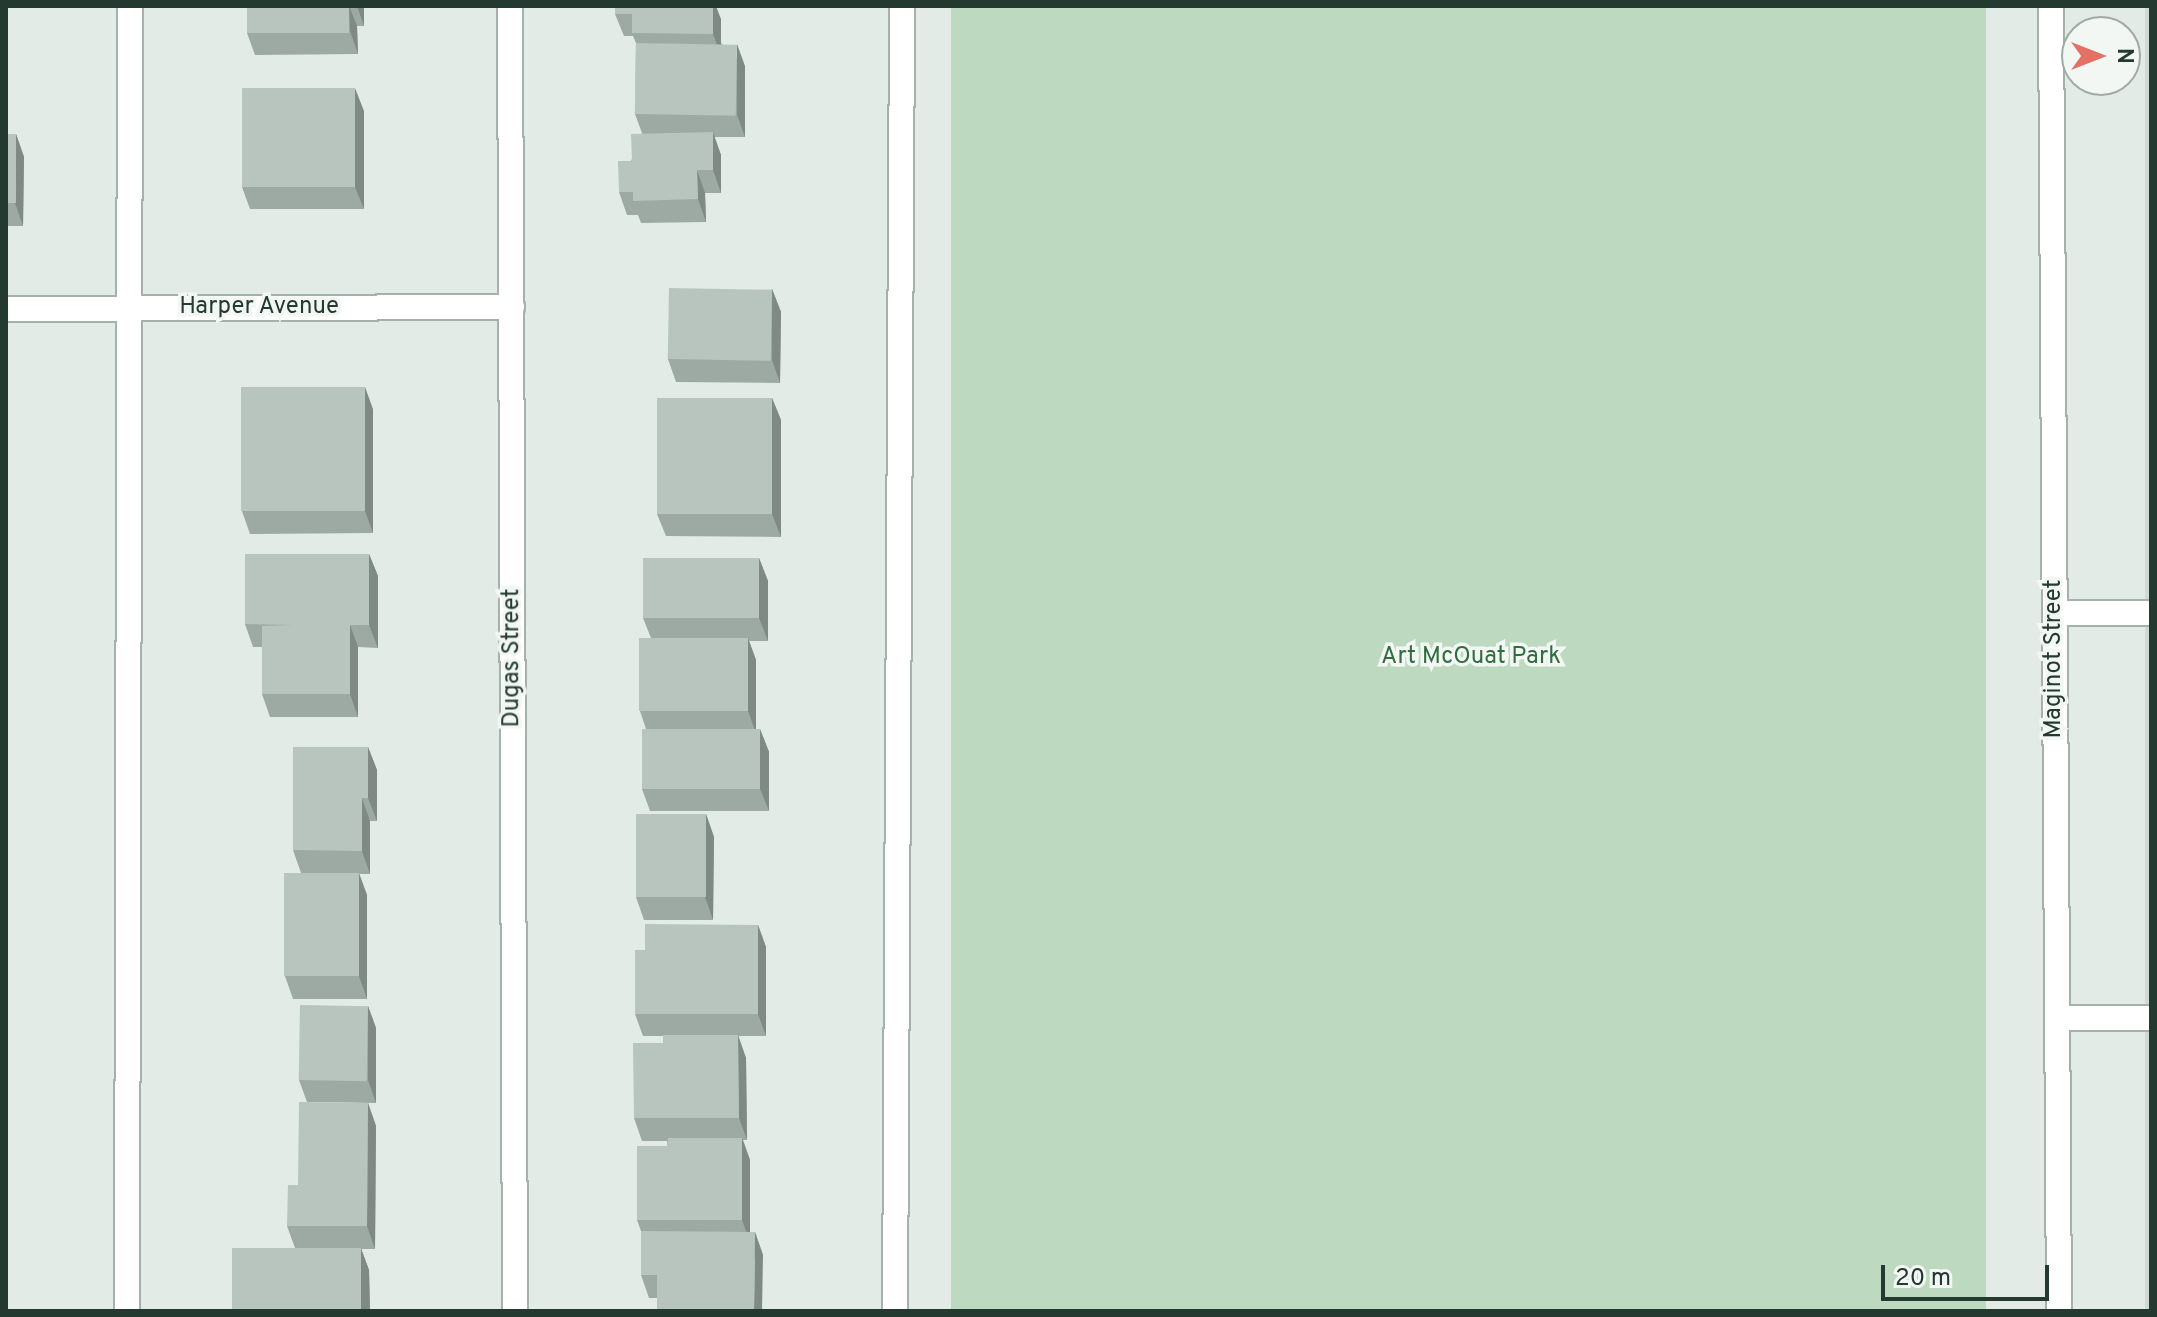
<!DOCTYPE html>
<html>
<head>
<meta charset="utf-8">
<style>
  body { margin:0 }
  #map { position:relative; width:2157px; height:1317px; overflow:hidden; background:#e2ebe5; font-family:Overpass,sans-serif }
  div>[style] { position:absolute }
  [style*='--x'] { left:calc(var(--x)*1px); top:calc(var(--y)*1px); width:calc(var(--w)*1px); rotate:calc(var(--a)*1deg) }
  .built>* { inset:0; background:#d0dad4; transform-origin:0 0 }
  .green>* { inset:0; background:#bddac0; transform-origin:0 0 }
  .roads { filter:drop-shadow(2px 0 #a5b2ab) drop-shadow(-2px 0 #a5b2ab) drop-shadow(0 2px #a5b2ab) drop-shadow(0 -2px #a5b2ab) }
  .service>* { height:24px; margin:-12px; padding:0 12px; transform-origin:12px; border-radius:12px; background:#fff }
  .minor>* { height:24px; margin:-12px; padding:0 12px; transform-origin:12px; border-radius:12px; background:#fff }
  .wall>* { inset:0; background:#9da9a3 }
  .shaded-wall>* { inset:0; background:#808a85 }
  .building>* { inset:0; background:#b7c5be; transform-origin:0 0 }
  span { translate:-50% -50%; white-space:nowrap; text-align:center; line-height:1.15; -webkit-text-stroke:7px #f2f7f4; paint-order:stroke }
  .street-label { font-size:24px; color:#243a30 }
  .park-label { font-size:24px; color:#326d3f }
  .frame { position:absolute; inset:0; border:8px solid #243a30; pointer-events:none }
  .north { position:absolute; left:2061px; top:16px; width:80px; height:80px; box-sizing:border-box; background:#f2f7f4; border:2px solid #a0aba6; border-radius:50%; rotate:90deg; font-size:22px; font-weight:700; line-height:32px; text-align:center; color:#243a30 }
  .north::after { content:''; display:block; margin:auto; width:28px; height:36px; background:#e47166; clip-path:polygon(50% 0,100% 100%,50% 72%,0 100%) }
  .scale { position:absolute; left:1881px; top:1265px; width:168px; height:36px; box-sizing:border-box; border:4px solid #243a30; border-top:0; padding-left:10px; font-size:24px; line-height:28px; white-space:nowrap; color:#243a30; -webkit-text-stroke:6px #f2f7f4; paint-order:stroke }
</style>
</head>
<body>
<div id="map">
  <div class="built">
    <div style="left:2145px;top:6px;width:6px;height:1305px"></div>
  </div>
  <div class="green">
    <div style="left:951px;top:6px;width:1035px;height:1305px"></div>
  </div>
  <div class="roads">
    <div class="service">
      <div style="--x:2055;--y:613;--w:96;--a:0"></div>
      <div style="--x:2057;--y:1018;--w:94;--a:0"></div>
      <div style="--x:127;--y:1311;--w:1305;--a:-89.87"></div>
      <div style="--x:895;--y:1311;--w:1305;--a:-89.69"></div>
    </div>
    <div class="minor">
      <div style="--x:510;--y:6;--w:1305;--a:89.78"></div>
      <div style="--x:2051;--y:6;--w:1305;--a:89.65"></div>
      <div style="--x:6;--y:309;--w:506;--a:-0.23"></div>
    </div>
  </div>
  <div class="wall">
    <div style="clip-path:polygon(247px 6px,364px 6px,364px 26px,357px 26px,358px 54px,255px 55px,247px 33px)"></div>
    <div style="clip-path:polygon(615px 6px,721px 19px,721px 43px,745px 66px,745px 137px,714px 137px,721px 155px,721px 193px,705px 193px,706px 222px,641px 223px,638px 215px,627px 215px,619px 192px,642px 133px,635px 114px,636px 43px,633px 36px,624px 36px,615px 14px)"></div>
    <div style="clip-path:polygon(364px 111px,364px 209px,250px 209px,242px 187px)"></div>
    <div style="clip-path:polygon(6px 134px,16px 134px,24px 157px,23px 226px,6px 226px)"></div>
    <div style="clip-path:polygon(772px 289px,781px 312px,780px 383px,676px 382px,668px 359px)"></div>
    <div style="clip-path:polygon(772px 398px,781px 420px,781px 537px,666px 536px,657px 514px)"></div>
    <div style="clip-path:polygon(373px 409px,373px 533px,250px 534px,242px 511px)"></div>
    <div style="clip-path:polygon(369px 554px,378px 576px,378px 648px,358px 647px,358px 717px,270px 717px,262px 694px,262px 647px,253px 647px,245px 624px)"></div>
    <div style="clip-path:polygon(759px 558px,768px 581px,768px 641px,749px 641px,756px 660px,756px 729px,760px 729px,769px 752px,769px 811px,650px 811px,642px 789px,646px 729px,640px 711px,651px 638px,643px 618px)"></div>
    <div style="clip-path:polygon(368px 747px,377px 770px,377px 821px,370px 821px,370px 874px,359px 874px,367px 895px,367px 999px,293px 999px,285px 976px,301px 873px,293px 850px)"></div>
    <div style="clip-path:polygon(706px 814px,714px 837px,713px 920px,644px 920px,636px 897px)"></div>
    <div style="clip-path:polygon(758px 925px,766px 947px,766px 1036px,738px 1036px,746px 1058px,747px 1140px,743px 1140px,750px 1160px,750px 1232px,755px 1232px,763px 1255px,657px 1298px,649px 1298px,641px 1275px,641px 1231px,637px 1220px,667px 1146px,667px 1141px,642px 1141px,634px 1118px,663px 1043px,663px 1036px,643px 1036px,635px 1014px,645px 950px)"></div>
    <div style="clip-path:polygon(368px 1006px,376px 1028px,376px 1103px,307px 1102px,299px 1080px)"></div>
    <div style="clip-path:polygon(368px 1103px,376px 1126px,375px 1249px,361px 1249px,369px 1270px,370px 1311px,232px 1311px,295px 1248px,287px 1226px,298px 1185px)"></div>
  </div>
  <div class="shaded-wall">
    <div style="clip-path:polygon(349px 6px,357px 26px,358px 54px,350px 31px)"></div>
    <div style="clip-path:polygon(357px 6px,364px 6px,364px 26px)"></div>
    <div style="clip-path:polygon(713px 6px,716px 6px,721px 19px,721px 56px,713px 34px)"></div>
    <div style="clip-path:polygon(737px 44px,745px 66px,745px 137px,737px 115px)"></div>
    <div style="clip-path:polygon(355px 88px,364px 111px,364px 209px,355px 187px)"></div>
    <div style="clip-path:polygon(713px 132px,721px 155px,721px 193px,713px 170px)"></div>
    <div style="clip-path:polygon(16px 134px,24px 157px,23px 226px,15px 203px)"></div>
    <div style="clip-path:polygon(697px 170px,705px 193px,706px 222px,698px 199px)"></div>
    <div style="clip-path:polygon(772px 289px,781px 312px,780px 383px,772px 360px)"></div>
    <div style="clip-path:polygon(365px 387px,373px 409px,373px 533px,365px 511px)"></div>
    <div style="clip-path:polygon(772px 398px,781px 420px,781px 537px,772px 514px)"></div>
    <div style="clip-path:polygon(369px 554px,378px 576px,378px 648px,369px 625px)"></div>
    <div style="clip-path:polygon(759px 558px,768px 581px,768px 641px,759px 618px)"></div>
    <div style="clip-path:polygon(350px 625px,358px 647px,358px 717px,350px 694px)"></div>
    <div style="clip-path:polygon(748px 638px,756px 660px,756px 733px,748px 711px)"></div>
    <div style="clip-path:polygon(760px 729px,769px 752px,769px 811px,760px 789px)"></div>
    <div style="clip-path:polygon(368px 747px,377px 770px,377px 821px,368px 798px)"></div>
    <div style="clip-path:polygon(362px 798px,370px 821px,370px 874px,362px 851px)"></div>
    <div style="clip-path:polygon(706px 814px,714px 837px,713px 920px,705px 897px)"></div>
    <div style="clip-path:polygon(359px 873px,367px 895px,367px 999px,359px 976px)"></div>
    <div style="clip-path:polygon(758px 925px,766px 947px,766px 1036px,758px 1014px)"></div>
    <div style="clip-path:polygon(368px 1006px,376px 1028px,376px 1103px,368px 1080px)"></div>
    <div style="clip-path:polygon(738px 1035px,746px 1058px,747px 1140px,739px 1118px)"></div>
    <div style="clip-path:polygon(368px 1103px,376px 1126px,375px 1249px,367px 1226px)"></div>
    <div style="clip-path:polygon(742px 1138px,750px 1160px,750px 1242px,742px 1220px)"></div>
    <div style="clip-path:polygon(755px 1232px,763px 1255px,762px 1311px,754px 1311px)"></div>
    <div style="clip-path:polygon(361px 1248px,369px 1270px,370px 1311px,361px 1311px)"></div>
  </div>
  <div class="building">
    <div style="left:247px;top:6px;width:102px;height:27px"></div>
    <div style="clip-path:polygon(615px 6px,713px 6px,713px 34px,632px 33px,632px 14px,615px 14px)"></div>
    <div style="left:636px;top:43px;width:101px;height:71px;rotate:1deg"></div>
    <div style="left:242px;top:88px;width:113px;height:99px"></div>
    <div style="clip-path:polygon(713px 132px,713px 170px,697px 170px,698px 199px,633px 201px,633px 192px,619px 192px,618px 161px,632px 161px,631px 134px)"></div>
    <div style="left:6px;top:134px;width:10px;height:69px"></div>
    <div style="left:669px;top:288px;width:103px;height:71px;rotate:1deg"></div>
    <div style="left:241px;top:387px;width:124px;height:124px"></div>
    <div style="left:657px;top:398px;width:115px;height:116px"></div>
    <div style="clip-path:polygon(245px 554px,369px 554px,369px 625px,350px 625px,350px 694px,262px 694px,262px 626px,293px 625px,245px 624px)"></div>
    <div style="left:643px;top:558px;width:116px;height:60px"></div>
    <div style="left:639px;top:638px;width:109px;height:73px"></div>
    <div style="left:642px;top:729px;width:118px;height:60px"></div>
    <div style="clip-path:polygon(293px 747px,368px 747px,368px 798px,362px 798px,362px 851px,293px 850px)"></div>
    <div style="left:636px;top:814px;width:70px;height:83px"></div>
    <div style="left:284px;top:873px;width:75px;height:103px"></div>
    <div style="clip-path:polygon(645px 924px,758px 925px,758px 1014px,635px 1014px,635px 950px,645px 950px)"></div>
    <div style="left:300px;top:1005px;width:68px;height:75px;rotate:1deg"></div>
    <div style="clip-path:polygon(663px 1035px,738px 1035px,739px 1118px,634px 1118px,633px 1043px,663px 1043px)"></div>
    <div style="clip-path:polygon(299px 1102px,368px 1103px,367px 1226px,287px 1226px,288px 1185px,298px 1185px)"></div>
    <div style="clip-path:polygon(668px 1138px,742px 1138px,742px 1220px,637px 1220px,637px 1146px,667px 1146px)"></div>
    <div style="clip-path:polygon(641px 1231px,755px 1232px,754px 1311px,657px 1311px,657px 1275px,641px 1275px)"></div>
    <div style="left:232px;top:1248px;width:129px;height:63px"></div>
  </div>
  <div class="street-label">
    <span style="left:259px;top:308px">Harper Avenue</span>
    <span style="left:513px;top:658px;rotate:-90deg">Dugas Street</span>
    <span style="left:2055px;top:659px;rotate:-90deg">Maginot Street</span>
  </div>
  <div class="park-label">
    <span style="left:1471px;top:658px">Art McOuat Park</span>
  </div>
  <div class="frame"></div>
  <div class="north">N</div>
  <div class="scale">20 m</div>
</div>
</body>
</html>
